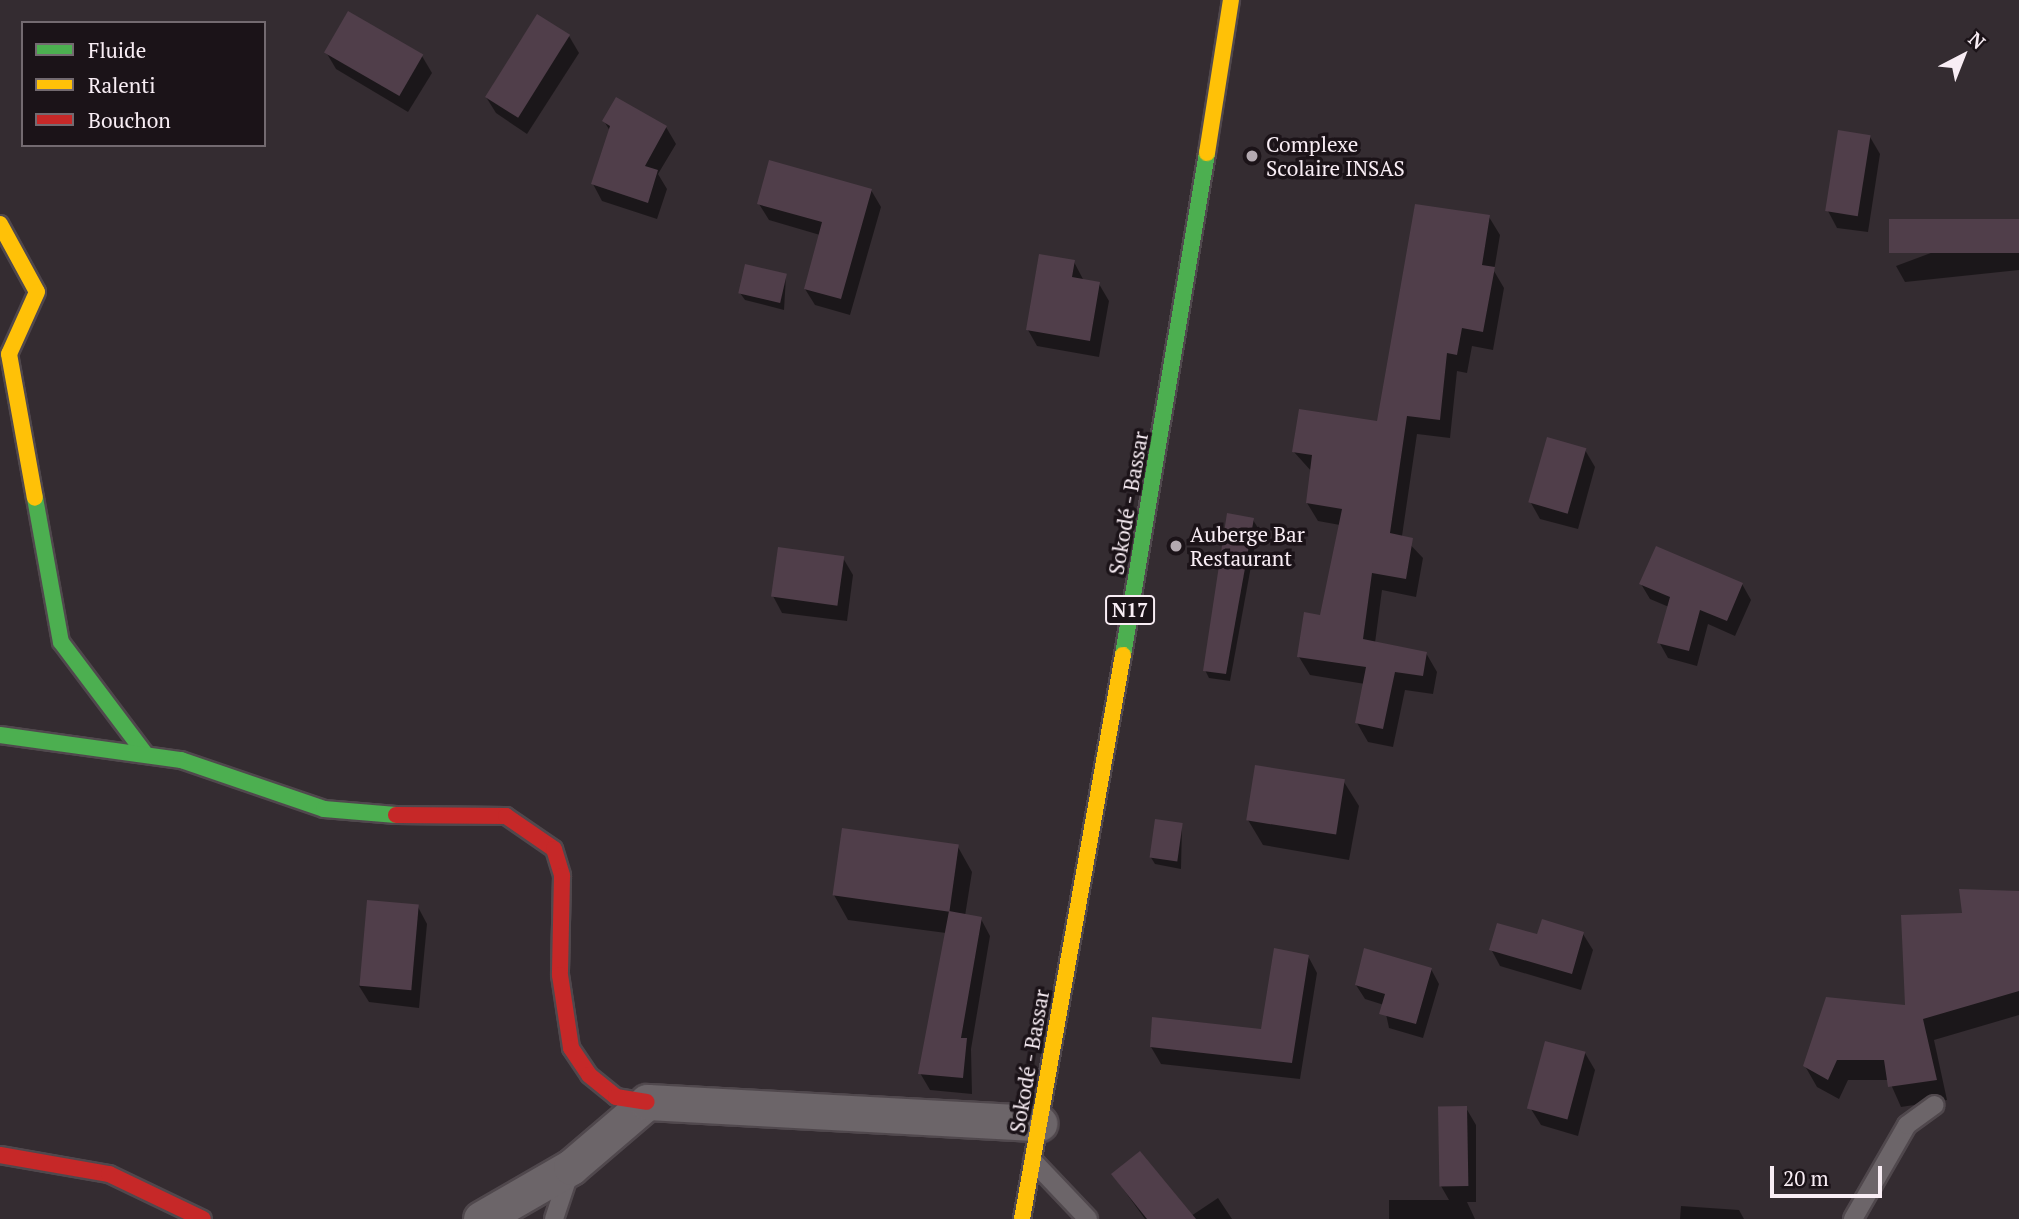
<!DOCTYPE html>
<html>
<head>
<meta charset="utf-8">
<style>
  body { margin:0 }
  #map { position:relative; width:2019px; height:1219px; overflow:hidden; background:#342c31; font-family:"PT Serif",serif }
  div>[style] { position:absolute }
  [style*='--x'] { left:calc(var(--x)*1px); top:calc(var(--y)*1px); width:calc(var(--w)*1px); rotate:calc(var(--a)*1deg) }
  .shadow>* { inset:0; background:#0007 }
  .building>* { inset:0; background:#503e4a; transform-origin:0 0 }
  .roads { filter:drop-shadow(2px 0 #50484d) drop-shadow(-2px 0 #50484d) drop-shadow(0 2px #50484d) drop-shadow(0 -2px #50484d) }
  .lane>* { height:18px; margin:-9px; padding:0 9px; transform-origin:9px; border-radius:9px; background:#6c6569 }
  .street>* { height:35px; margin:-17.5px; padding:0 17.5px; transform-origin:17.5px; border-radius:17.5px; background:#6c6569 }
  .fast>* { height:16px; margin:-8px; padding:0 8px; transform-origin:8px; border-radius:8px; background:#4caf50 }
  .slow>* { height:16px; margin:-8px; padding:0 8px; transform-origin:8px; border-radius:8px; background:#ffc107 }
  .jam>* { height:16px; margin:-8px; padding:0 8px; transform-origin:8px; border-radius:8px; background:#c62828 }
  .dots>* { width:19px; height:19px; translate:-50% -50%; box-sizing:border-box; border:4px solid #1b1318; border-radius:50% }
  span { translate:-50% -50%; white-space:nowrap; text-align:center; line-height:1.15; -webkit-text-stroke:7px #1b1318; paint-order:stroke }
  .shield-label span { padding:2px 5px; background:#1b1318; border:2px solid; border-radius:5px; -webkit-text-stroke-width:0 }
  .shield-label { font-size:19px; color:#f8edf4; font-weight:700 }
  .poi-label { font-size:21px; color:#f8edf4 }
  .left { translate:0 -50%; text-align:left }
  .street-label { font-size:21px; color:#f8edf4 }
  .legend { position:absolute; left:21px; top:21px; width:245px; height:126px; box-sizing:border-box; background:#1b1318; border:2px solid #736a70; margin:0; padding:9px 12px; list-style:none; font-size:21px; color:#f8edf4 }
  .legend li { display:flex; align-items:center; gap:14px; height:35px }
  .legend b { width:35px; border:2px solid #736a70 }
  .north { position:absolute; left:1928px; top:21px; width:70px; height:70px; -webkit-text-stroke:5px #1b1318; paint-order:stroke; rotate:42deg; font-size:19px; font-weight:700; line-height:28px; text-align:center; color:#f8edf4 }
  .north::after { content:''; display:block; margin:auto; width:24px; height:32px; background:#f8edf4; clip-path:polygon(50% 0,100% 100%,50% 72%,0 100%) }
  .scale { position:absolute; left:1770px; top:1166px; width:112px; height:32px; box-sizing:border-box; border:4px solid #f8edf4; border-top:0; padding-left:9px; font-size:21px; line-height:24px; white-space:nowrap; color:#f8edf4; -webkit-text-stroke:5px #1b1318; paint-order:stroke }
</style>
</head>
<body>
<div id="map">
  <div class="shadow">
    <div style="clip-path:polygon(569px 36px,579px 53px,527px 134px,496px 113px,486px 97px)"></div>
    <div style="clip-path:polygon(326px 52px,422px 56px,432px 73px,408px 112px,336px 69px)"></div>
    <div style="clip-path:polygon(604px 121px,666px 127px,676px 144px,658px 174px,667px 189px,657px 219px,602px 201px,593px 184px,610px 131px)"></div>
    <div style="clip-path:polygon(1870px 137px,1880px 154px,1868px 232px,1837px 228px,1828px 211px)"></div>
    <div style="clip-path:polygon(871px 190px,881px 207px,850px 315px,815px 305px,805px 289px,820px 235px,769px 220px,759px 204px)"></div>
    <div style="clip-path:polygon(1489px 217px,1500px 235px,1494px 271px,1504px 288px,1493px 350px,1472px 346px,1467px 373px,1457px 371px,1450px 438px,1417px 434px,1402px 536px,1423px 558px,1416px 597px,1382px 590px,1375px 643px,1426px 653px,1437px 672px,1433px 694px,1405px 690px,1393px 747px,1368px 742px,1357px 723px,1365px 684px,1310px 675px,1299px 657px,1321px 617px,1340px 525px,1318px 521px,1307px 503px,1312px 472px,1294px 452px,1378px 423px)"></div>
    <div style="clip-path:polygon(2019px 220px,2019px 270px,1905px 282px,1896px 266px)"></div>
    <div style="clip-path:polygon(1074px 262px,1084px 281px,1099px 284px,1109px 301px,1099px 357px,1037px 346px,1028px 330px)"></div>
    <div style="clip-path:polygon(786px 276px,784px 310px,745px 300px,740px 293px)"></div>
    <div style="clip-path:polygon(1585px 450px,1595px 467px,1578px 529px,1540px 519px,1531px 503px)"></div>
    <div style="clip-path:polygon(1253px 520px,1258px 528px,1230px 681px,1209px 678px,1205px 670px)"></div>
    <div style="clip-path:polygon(843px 558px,853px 575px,847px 621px,782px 613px,773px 596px)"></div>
    <div style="clip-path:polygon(1641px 584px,1742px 584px,1751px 600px,1735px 636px,1708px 624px,1697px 666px,1668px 658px,1659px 642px,1669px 607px,1650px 599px)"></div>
    <div style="clip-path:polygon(1344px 782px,1359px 806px,1349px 860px,1263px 845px,1248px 820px)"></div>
    <div style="clip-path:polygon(1182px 825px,1181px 869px,1155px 864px,1150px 856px)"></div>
    <div style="clip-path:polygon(958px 847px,972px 872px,965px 916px,981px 919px,990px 936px,971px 1049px,972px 1094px,930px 1090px,920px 1073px,946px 933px,848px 920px,834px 895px)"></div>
    <div style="clip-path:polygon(418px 907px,427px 924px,419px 1008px,369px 1002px,359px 986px)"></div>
    <div style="clip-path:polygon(1583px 934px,1593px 950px,1581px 990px,1500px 966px,1491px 949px)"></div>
    <div style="clip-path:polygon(1308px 956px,1317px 973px,1300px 1079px,1161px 1064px,1151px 1047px,1263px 1031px)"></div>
    <div style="clip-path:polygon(2019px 963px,2019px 1015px,1934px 1040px,1947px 1100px,1901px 1107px,1889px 1080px,1848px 1080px,1839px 1099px,1817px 1087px,1805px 1066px,1907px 1007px)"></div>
    <div style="clip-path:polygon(1431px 969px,1439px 984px,1423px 1038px,1389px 1028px,1384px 1005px,1365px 999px,1356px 985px)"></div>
    <div style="clip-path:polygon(1585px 1053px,1595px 1070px,1578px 1136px,1541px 1125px,1531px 1109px)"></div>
    <div style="clip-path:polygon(1466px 1108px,1476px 1125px,1476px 1202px,1467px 1202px,1475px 1219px,1389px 1219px,1389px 1200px,1449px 1200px,1441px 1186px)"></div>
    <div style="clip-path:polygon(1113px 1175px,1191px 1216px,1218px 1198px,1232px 1219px,1145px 1219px)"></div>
    <div style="clip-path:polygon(1681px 1206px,1739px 1210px,1744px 1219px,1680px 1219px)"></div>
  </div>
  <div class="building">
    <div style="left:348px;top:11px;width:87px;height:48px;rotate:30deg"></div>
    <div style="left:537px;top:14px;width:39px;height:98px;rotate:32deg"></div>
    <div style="clip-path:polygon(616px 97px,667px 126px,645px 166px,658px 170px,648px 203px,591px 184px,610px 126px,602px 121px)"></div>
    <div style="left:1838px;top:130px;width:33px;height:82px;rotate:9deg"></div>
    <div style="clip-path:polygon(769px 160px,872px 189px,841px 299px,804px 289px,822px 222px,757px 204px)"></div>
    <div style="clip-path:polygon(1415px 204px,1490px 215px,1482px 265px,1495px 267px,1483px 332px,1462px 328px,1457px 355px,1447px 353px,1440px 420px,1407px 416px,1390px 533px,1413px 538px,1406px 579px,1372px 573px,1363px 639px,1427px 652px,1423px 676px,1395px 672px,1383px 729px,1355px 723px,1366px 667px,1297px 657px,1304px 612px,1320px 615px,1342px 509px,1306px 503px,1312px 455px,1292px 452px,1299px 409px,1377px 421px)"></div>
    <div style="left:2019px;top:219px;width:34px;height:130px;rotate:90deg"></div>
    <div style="clip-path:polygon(1039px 254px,1075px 260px,1072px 277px,1100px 282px,1090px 341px,1026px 330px)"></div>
    <div style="left:745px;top:264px;width:43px;height:30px;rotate:13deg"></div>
    <div style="left:1547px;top:437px;width:41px;height:68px;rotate:16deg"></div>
    <div style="clip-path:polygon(1227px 513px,1254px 518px,1226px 674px,1203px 671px)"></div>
    <div style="clip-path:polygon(1656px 546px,1743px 583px,1727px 621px,1700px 610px,1689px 651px,1657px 643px,1670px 597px,1639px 584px)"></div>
    <div style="left:778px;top:547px;width:67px;height:50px;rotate:8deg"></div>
    <div style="left:1255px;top:765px;width:91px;height:56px;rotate:9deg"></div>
    <div style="left:1155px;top:819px;width:28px;height:39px;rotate:8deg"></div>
    <div style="left:842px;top:828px;width:118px;height:68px;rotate:8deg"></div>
    <div style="clip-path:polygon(1959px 889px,2019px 891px,2019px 991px,1923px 1019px,1937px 1080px,1888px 1087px,1884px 1060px,1837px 1060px,1828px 1080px,1803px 1066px,1826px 997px,1905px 1005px,1901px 915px,1962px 913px)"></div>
    <div style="left:367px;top:900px;width:52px;height:86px;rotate:5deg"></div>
    <div style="clip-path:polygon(949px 911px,982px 917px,961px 1038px,967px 1038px,963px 1078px,918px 1074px)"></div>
    <div style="clip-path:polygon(1542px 919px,1584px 932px,1572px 974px,1489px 950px,1497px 923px,1537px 934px)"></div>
    <div style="clip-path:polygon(1274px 948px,1309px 955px,1292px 1063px,1150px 1047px,1152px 1017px,1261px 1029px)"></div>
    <div style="clip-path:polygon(1364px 948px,1432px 968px,1416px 1024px,1379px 1014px,1385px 994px,1355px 985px)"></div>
    <div style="left:1545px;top:1041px;width:42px;height:70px;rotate:15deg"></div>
    <div style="left:1467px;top:1106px;width:80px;height:29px;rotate:89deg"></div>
    <div style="clip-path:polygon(1140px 1151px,1196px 1219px,1147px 1219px,1111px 1174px)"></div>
  </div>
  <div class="roads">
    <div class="lane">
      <div style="--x:1033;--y:1161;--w:80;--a:46.5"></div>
      <div style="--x:554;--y:1219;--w:51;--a:-71.6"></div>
      <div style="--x:1853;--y:1219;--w:108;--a:-60.1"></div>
      <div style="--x:1907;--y:1125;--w:34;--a:-36"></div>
    </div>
    <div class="street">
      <div style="--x:481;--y:1219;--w:104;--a:-30"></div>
      <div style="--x:571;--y:1167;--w:100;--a:-40.5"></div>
      <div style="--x:647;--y:1102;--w:393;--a:3.1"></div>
    </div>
    <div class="fast">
      <div style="--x:35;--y:498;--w:146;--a:79.8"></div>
      <div style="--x:61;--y:642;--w:138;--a:53"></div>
      <div style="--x:1123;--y:655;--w:509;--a:-80.5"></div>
      <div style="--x:0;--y:735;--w:183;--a:7.9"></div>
      <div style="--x:181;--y:760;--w:151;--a:18.9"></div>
      <div style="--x:324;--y:809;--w:72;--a:4.8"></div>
    </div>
    <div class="slow">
      <div style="--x:1207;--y:153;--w:155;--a:-81.1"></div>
      <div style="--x:0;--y:224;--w:77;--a:61.4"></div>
      <div style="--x:37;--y:292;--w:68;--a:114.3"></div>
      <div style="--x:9;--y:354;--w:146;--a:79.8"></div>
      <div style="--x:1022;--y:1219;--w:573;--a:-79.85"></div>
    </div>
    <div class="jam">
      <div style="--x:396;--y:815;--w:110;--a:0.5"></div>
      <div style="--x:506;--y:816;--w:58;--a:34.5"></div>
      <div style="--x:554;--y:849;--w:28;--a:73"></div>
      <div style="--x:562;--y:876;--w:99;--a:91.2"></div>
      <div style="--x:560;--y:975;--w:74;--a:81.4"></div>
      <div style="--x:571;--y:1048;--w:32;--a:56"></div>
      <div style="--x:589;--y:1075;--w:35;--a:39"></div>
      <div style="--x:616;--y:1097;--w:31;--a:9"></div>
      <div style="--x:0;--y:1155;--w:111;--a:9.9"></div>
      <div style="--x:109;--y:1174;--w:104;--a:25.6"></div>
    </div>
  </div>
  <div class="dots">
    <div style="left:1252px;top:156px;background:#b3a9b0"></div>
    <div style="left:1176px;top:546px;background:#b3a9b0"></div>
  </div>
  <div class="shield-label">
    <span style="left:1130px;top:610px">N17</span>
  </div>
  <div class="poi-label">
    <span class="left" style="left:1266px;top:156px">Complexe<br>Scolaire INSAS</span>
    <span class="left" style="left:1190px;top:546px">Auberge Bar<br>Restaurant</span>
  </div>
  <div class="street-label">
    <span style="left:1128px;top:503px;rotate:-80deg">Sokodé - Bassar</span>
    <span style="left:1029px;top:1061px;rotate:-80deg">Sokodé - Bassar</span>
  </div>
  <ul class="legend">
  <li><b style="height:9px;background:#4caf50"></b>Fluide</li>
  <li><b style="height:9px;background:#ffc107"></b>Ralenti</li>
  <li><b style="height:9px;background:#c62828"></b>Bouchon</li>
  </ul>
  <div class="north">N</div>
  <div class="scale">20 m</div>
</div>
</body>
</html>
